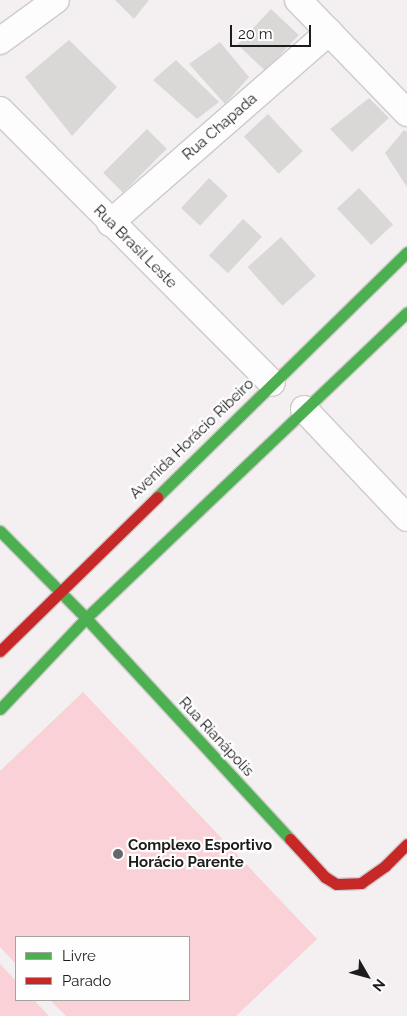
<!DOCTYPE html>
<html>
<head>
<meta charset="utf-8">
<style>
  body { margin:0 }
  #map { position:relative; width:407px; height:1016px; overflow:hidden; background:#f4f0f1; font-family:Raleway,sans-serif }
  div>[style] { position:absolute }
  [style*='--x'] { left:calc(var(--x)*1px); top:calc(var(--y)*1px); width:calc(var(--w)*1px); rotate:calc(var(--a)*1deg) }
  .green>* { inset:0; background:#f9d1d6 }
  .building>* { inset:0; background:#dad7d7; transform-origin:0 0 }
  .roads { filter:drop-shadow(1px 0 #cdcbcb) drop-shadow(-1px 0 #cdcbcb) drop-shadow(0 1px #cdcbcb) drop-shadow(0 -1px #cdcbcb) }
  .street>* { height:26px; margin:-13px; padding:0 13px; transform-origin:13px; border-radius:13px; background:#fdfdfd }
  .fast>* { height:11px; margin:-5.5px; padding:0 5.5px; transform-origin:5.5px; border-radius:5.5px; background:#4caf50 }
  .jam>* { height:11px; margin:-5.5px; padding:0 5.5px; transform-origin:5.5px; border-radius:5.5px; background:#c62828 }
  .dots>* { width:14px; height:14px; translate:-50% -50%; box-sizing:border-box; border:2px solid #fefefe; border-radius:50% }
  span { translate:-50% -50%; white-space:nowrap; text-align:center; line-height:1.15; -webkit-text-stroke:4.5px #fefefe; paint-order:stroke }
  .street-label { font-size:15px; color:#1d1b1b }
  .poi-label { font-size:15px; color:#1d1b1b; font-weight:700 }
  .left { translate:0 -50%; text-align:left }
  .legend { position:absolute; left:15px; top:936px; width:175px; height:65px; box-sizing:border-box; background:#fefefe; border:1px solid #a4a3a3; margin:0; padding:6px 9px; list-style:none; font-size:15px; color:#1d1b1b }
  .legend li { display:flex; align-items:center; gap:10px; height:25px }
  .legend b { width:25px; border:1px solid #a4a3a3 }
  .north { position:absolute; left:342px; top:951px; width:50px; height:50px; -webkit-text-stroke:4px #fefefe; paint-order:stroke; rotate:128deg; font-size:14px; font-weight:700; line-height:20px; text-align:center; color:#1d1b1b }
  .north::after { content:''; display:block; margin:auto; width:18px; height:22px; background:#1d1b1b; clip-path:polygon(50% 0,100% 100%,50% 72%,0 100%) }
  .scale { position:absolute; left:230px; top:25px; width:81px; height:22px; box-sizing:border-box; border:2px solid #1d1b1b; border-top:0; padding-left:6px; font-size:15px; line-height:18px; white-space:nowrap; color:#1d1b1b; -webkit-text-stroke:4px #fefefe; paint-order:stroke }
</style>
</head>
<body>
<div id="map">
  <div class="green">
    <div style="clip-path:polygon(83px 692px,317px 939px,236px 1016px,66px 1016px,50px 1000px,189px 1000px,189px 937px,16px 937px,16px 964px,0 947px,0 771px)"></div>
    <div style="clip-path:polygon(0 964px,16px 981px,16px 1000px,34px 1000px,49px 1016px,0 1016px)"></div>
  </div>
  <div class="building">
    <div style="clip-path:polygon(115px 0,149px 0,134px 19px)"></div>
    <div style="left:271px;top:9px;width:38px;height:49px;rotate:43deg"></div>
    <div style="clip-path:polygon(69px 40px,117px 87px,72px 136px,25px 77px)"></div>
    <div style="clip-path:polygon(220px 42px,249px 77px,225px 104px,189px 64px)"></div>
    <div style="clip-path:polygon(176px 60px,219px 102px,197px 119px,153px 80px)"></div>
    <div style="clip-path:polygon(369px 98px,389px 118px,352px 152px,330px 129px)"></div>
    <div style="left:268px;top:114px;width:51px;height:33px;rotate:47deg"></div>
    <div style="left:147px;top:129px;width:28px;height:62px;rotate:45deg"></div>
    <div style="clip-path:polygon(404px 130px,407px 132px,407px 187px,385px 153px)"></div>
    <div style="left:209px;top:178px;width:26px;height:41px;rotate:43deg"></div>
    <div style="left:359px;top:188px;width:50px;height:30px;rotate:47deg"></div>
    <div style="left:243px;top:219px;width:26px;height:50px;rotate:43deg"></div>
    <div style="left:281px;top:237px;width:52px;height:45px;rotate:48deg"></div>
  </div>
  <div class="roads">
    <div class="street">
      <div style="--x:298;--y:0;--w:157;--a:46"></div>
      <div style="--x:0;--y:41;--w:69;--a:-36.2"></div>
      <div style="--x:0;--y:110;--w:385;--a:45.1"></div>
      <div style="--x:110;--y:223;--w:291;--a:-41.1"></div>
      <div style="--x:304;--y:409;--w:150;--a:46.6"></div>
    </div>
    <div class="fast">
      <div style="--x:157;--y:497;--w:350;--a:-44.4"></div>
      <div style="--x:0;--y:531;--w:122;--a:45.3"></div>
      <div style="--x:86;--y:618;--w:301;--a:47.3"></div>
      <div style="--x:0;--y:709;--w:125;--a:-46.6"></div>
      <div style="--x:86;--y:618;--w:443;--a:-43.6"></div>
    </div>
    <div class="jam">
      <div style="--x:0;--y:651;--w:220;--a:-44.4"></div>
      <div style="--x:290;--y:839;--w:52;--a:47.4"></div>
      <div style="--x:325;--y:877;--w:13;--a:32"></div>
      <div style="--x:336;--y:884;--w:25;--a:-2"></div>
      <div style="--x:361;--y:883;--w:29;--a:-35"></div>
      <div style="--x:385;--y:866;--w:31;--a:-45"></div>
    </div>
  </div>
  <div class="dots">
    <div style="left:118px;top:854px;background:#686666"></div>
  </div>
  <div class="street-label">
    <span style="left:220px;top:127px;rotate:-41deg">Rua Chapada</span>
    <span style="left:135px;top:247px;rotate:45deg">Rua Brasil Leste</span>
    <span style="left:192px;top:439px;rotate:-44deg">Avenida Horácio Ribeiro</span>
    <span style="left:216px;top:737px;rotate:47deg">Rua Rianápolis</span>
  </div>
  <div class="poi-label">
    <span class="left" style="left:128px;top:854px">Complexo Esportivo<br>Horácio Parente</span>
  </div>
  <ul class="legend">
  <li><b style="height:6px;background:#4caf50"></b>Livre</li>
  <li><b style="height:6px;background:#c62828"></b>Parado</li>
  </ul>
  <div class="north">N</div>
  <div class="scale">20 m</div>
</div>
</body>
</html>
